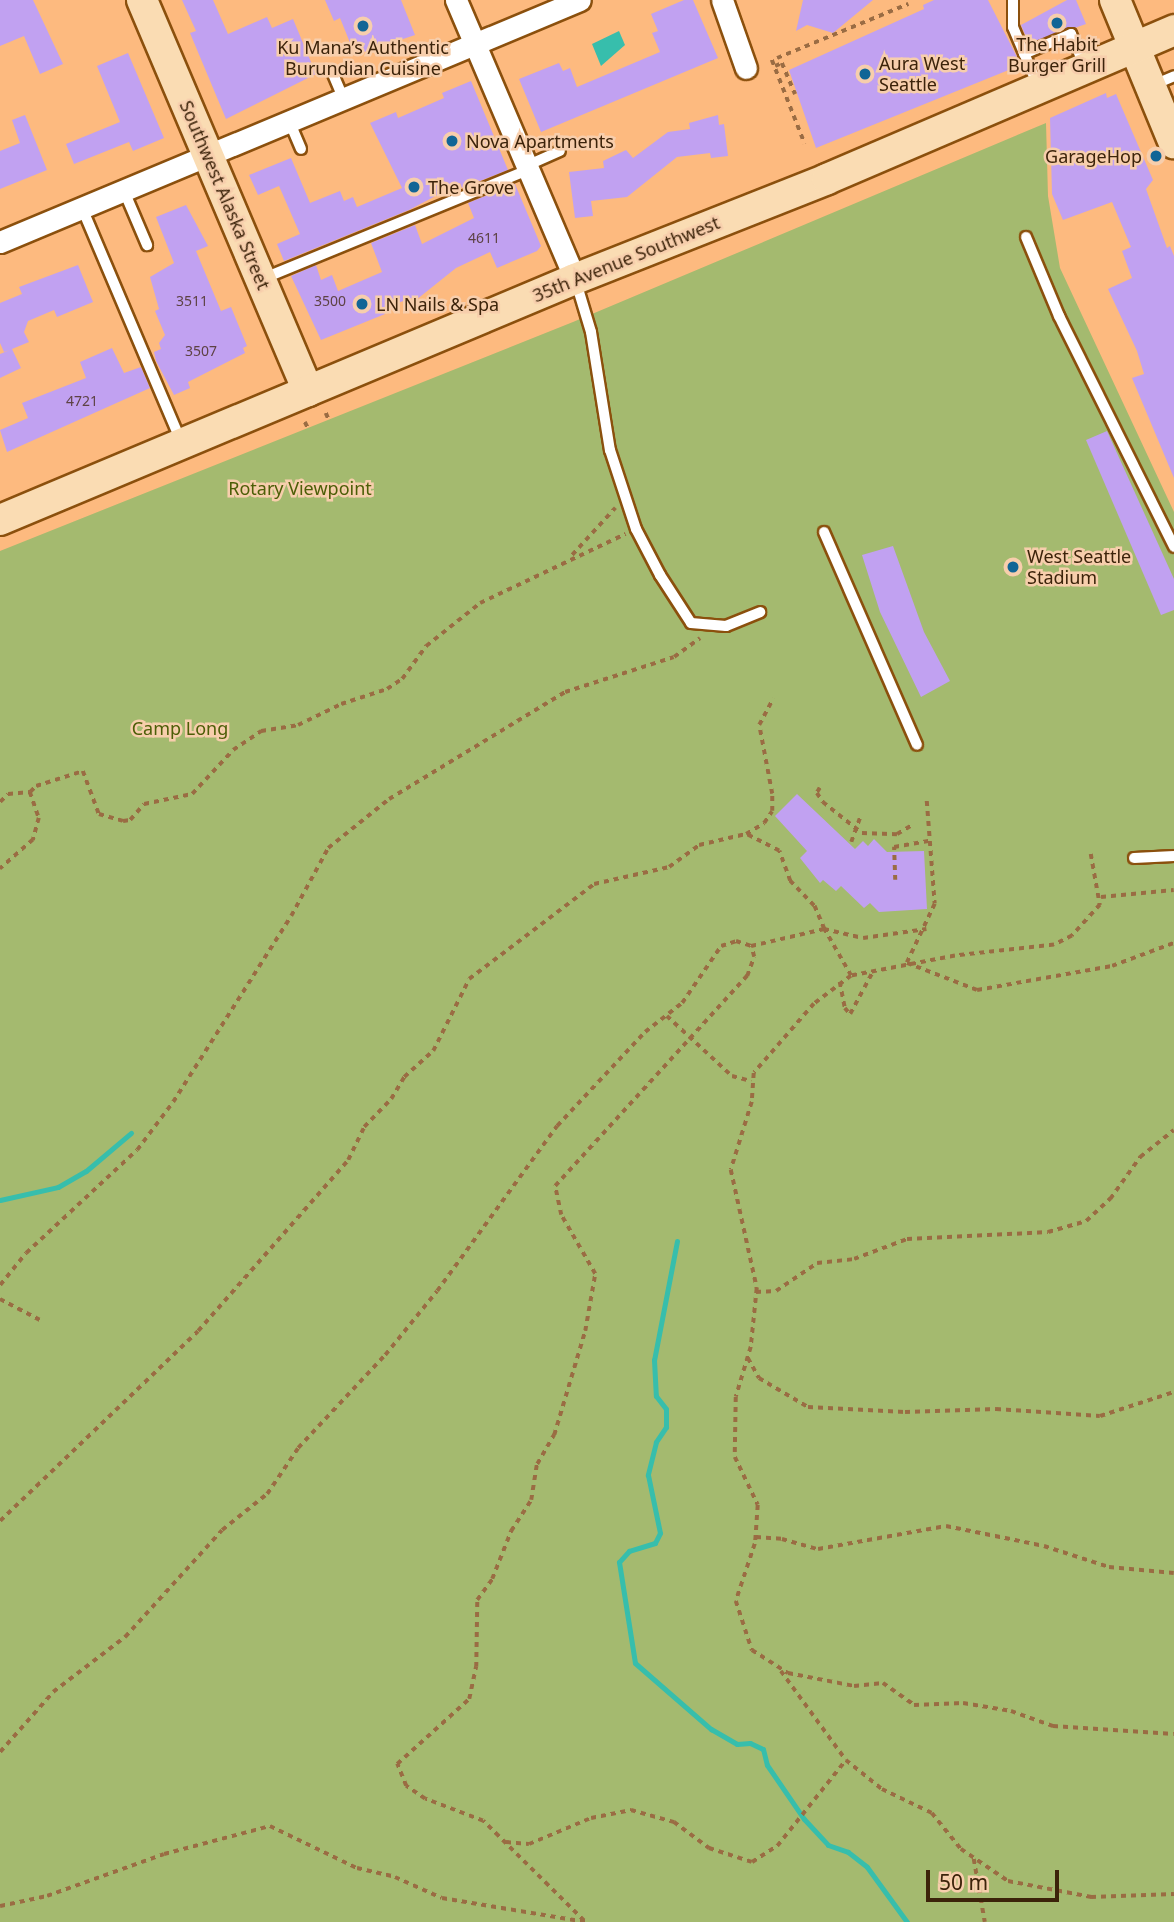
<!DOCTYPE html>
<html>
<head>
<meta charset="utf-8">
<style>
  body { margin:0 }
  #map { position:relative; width:1174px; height:1922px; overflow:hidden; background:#fdba7f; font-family:"Noto Sans",sans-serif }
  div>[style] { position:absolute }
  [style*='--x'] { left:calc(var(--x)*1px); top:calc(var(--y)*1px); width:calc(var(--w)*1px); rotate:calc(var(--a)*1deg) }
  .green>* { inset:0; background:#a4ba6f }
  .water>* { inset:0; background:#37beac }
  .stream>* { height:5px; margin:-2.5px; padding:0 2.5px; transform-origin:2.5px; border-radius:2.5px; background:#37beac }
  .building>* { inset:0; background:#c1a1f1 }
  .path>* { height:3.5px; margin-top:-1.75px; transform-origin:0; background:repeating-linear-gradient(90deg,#9a6c43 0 5px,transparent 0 10px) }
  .roads { filter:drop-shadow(2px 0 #8b500d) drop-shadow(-2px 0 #8b500d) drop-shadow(0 2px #8b500d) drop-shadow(0 -2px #8b500d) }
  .lane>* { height:10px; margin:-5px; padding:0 5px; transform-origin:5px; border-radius:5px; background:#fff }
  .street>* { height:21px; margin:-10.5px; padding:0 10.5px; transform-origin:10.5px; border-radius:10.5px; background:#fff }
  .secondary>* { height:30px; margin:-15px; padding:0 15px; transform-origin:15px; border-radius:15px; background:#fadcb3 }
  .dots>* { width:19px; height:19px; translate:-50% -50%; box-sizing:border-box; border:4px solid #f7ceac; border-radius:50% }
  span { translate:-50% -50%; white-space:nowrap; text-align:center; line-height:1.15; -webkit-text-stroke:5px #f7ceac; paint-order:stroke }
  .number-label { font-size:14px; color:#5d4244 }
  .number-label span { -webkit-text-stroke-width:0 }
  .poi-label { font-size:18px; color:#3c230a }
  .left { translate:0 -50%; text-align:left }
  .right { translate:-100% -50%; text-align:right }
  .street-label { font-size:18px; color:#3c230a }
  .park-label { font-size:18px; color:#4c5e07 }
  .scale { position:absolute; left:926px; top:1870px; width:133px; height:32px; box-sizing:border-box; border:4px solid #3c230a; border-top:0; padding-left:9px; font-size:21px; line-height:24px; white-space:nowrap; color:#3c230a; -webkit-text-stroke:5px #f7ceac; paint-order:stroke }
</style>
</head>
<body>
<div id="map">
  <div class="green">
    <div style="clip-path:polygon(1046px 123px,1048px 196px,1060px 268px,1174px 512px,1174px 1922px,0 1922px,0 551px,573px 322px)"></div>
  </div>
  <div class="water">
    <div style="clip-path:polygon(619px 31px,625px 45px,601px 66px,592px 44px)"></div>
  </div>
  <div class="stream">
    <div style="--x:0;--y:1200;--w:59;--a:-12.6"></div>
    <div style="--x:58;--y:1187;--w:32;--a:-30"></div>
    <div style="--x:86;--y:1171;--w:59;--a:-40.2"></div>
    <div style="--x:677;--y:1241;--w:121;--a:100.9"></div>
    <div style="--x:654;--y:1360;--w:36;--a:87"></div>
    <div style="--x:656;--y:1396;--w:16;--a:52"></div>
    <div style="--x:666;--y:1409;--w:18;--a:90"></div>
    <div style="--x:666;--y:1427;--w:18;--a:124"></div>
    <div style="--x:656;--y:1442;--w:34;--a:104"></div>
    <div style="--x:648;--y:1475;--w:59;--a:78.3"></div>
    <div style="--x:660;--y:1533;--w:11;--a:117"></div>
    <div style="--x:655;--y:1543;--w:27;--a:163"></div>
    <div style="--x:629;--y:1551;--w:15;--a:132"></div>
    <div style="--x:619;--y:1562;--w:102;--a:81"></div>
    <div style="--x:635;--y:1663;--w:101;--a:41"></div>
    <div style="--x:711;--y:1729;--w:30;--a:30"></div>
    <div style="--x:737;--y:1744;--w:13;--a:-4"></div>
    <div style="--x:750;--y:1743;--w:14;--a:25"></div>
    <div style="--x:763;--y:1749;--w:16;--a:76"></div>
    <div style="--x:767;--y:1765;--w:65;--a:55.6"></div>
    <div style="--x:804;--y:1819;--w:35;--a:47"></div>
    <div style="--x:828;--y:1845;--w:21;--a:19"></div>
    <div style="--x:848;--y:1852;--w:24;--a:38"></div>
    <div style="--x:867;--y:1867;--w:68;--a:54"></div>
  </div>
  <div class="building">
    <div style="clip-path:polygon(0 0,33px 0,63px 64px,40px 74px,24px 36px,0 46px)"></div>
    <div style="clip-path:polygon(182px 0,213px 0,228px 34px,267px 17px,272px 28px,293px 19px,316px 74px,226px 119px,190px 33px,196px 31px)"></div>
    <div style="clip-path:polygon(325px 0,401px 0,415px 35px,355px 55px,340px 18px,334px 21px)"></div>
    <div style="clip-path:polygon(684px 0,693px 0,718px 58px,541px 132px,519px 79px,559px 63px,563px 71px,570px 68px,577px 87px,660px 52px,652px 33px,658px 31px,651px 14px)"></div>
    <div style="clip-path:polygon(803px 0,873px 0,833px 33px,807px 25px,796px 31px)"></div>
    <div style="clip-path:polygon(934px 0,988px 0,1021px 65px,816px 148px,789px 70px,924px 9px,923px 5px)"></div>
    <div style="clip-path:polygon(1067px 0,1076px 0,1086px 24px,1029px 44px,1021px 25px)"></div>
    <div style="clip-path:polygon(128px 53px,164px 138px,133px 151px,129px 142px,74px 164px,66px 144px,120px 122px,97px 66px)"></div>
    <div style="clip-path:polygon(471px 81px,508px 170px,462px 188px,460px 183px,409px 210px,284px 261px,277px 244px,300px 234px,279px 186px,258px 195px,249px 175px,291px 158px,310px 203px,340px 191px,344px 201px,353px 197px,357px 207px,402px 188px,370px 123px,396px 112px,398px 118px,444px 98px,442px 93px)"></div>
    <div style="clip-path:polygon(1106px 93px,1107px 98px,1116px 94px,1153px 180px,1146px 189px,1167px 248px,1170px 246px,1174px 256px,1174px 478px,1132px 378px,1144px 374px,1137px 351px,1108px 289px,1132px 278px,1122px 251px,1131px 247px,1112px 202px,1063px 220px,1052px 194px,1050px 118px)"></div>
    <div style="clip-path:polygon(25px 115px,47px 170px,0 189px,0 151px,20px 143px,12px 120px)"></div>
    <div style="clip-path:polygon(718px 115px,719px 125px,724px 124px,728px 156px,711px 158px,710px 153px,677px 157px,627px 197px,591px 201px,593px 216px,575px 218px,569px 172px,604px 168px,603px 161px,626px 150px,633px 158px,668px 132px,690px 129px,689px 123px)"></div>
    <div style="clip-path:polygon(515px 184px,541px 246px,537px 251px,497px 268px,490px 252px,456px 268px,416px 300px,415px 297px,383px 308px,385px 314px,321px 340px,291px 276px,316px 265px,321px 280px,332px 275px,338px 291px,382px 272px,371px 243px,415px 225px,422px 244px,474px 218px,468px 203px)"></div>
    <div style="clip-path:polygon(186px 205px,208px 246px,196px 251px,221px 311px,231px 307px,247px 346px,243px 348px,245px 353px,188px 382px,190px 388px,174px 395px,156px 361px,154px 352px,161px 349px,159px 343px,165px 335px,155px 311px,159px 309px,150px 277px,174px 263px,156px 217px)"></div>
    <div style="clip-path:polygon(78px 265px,93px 302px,57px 317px,54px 310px,28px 321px,24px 332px,29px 342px,12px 349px,21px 368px,0 378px,0 354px,10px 350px,4px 352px,0 343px,0 303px,22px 294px,19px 287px)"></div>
    <div style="clip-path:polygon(112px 348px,124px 373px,141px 367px,150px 388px,7px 452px,0 430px,28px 418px,22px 403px,86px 378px,80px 362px)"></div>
    <div style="clip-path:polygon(1107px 431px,1174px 579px,1174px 610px,1161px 615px,1086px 440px)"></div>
    <div style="clip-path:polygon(893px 546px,924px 632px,950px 681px,921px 697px,880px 612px,862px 555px)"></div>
    <div style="clip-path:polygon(797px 794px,855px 849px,863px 841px,868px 846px,874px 839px,887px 852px,924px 851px,927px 909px,879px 912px,870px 903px,864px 908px,841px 886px,836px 891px,823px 880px,820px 883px,800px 858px,807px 851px,775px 816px)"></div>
  </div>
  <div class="path">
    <div style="--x:777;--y:58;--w:142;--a:-22.4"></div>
    <div style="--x:772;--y:60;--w:90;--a:68.6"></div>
    <div style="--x:775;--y:66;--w:8;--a:-23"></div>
    <div style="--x:782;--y:63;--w:34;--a:67"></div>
    <div style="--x:326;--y:413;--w:8;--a:67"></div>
    <div style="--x:305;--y:422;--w:7;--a:63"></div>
    <div style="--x:572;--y:555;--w:64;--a:-47.5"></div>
    <div style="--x:820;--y:788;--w:6;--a:121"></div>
    <div style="--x:817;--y:793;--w:11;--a:56"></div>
    <div style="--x:823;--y:802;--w:50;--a:38.5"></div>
    <div style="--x:862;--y:833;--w:35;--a:2"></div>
    <div style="--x:897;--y:834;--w:17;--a:-31"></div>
    <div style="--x:30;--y:792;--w:8;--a:-45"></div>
    <div style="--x:36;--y:786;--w:49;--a:-17.7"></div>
    <div style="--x:83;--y:771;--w:46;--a:69.6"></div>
    <div style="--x:99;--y:814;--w:25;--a:16"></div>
    <div style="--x:123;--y:821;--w:7;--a:-8"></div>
    <div style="--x:130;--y:820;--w:21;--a:-49"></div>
    <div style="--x:144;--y:804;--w:49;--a:-11.8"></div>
    <div style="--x:192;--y:794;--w:60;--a:-47"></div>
    <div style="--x:233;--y:750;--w:34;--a:-34"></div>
    <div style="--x:261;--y:731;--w:37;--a:-9"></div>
    <div style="--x:298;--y:725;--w:48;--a:-26"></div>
    <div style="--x:341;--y:704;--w:48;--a:-18.1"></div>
    <div style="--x:387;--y:689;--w:18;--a:-34"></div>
    <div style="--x:402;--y:679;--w:41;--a:-54"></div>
    <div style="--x:426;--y:646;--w:69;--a:-38.5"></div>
    <div style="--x:480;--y:603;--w:161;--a:-25.4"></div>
    <div style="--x:927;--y:801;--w:103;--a:85.6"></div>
    <div style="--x:935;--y:904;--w:65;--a:115.4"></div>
    <div style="--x:907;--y:963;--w:75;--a:21.1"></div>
    <div style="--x:977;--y:990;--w:137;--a:-10.1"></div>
    <div style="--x:1112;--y:966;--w:66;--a:-20.4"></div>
    <div style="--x:0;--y:802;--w:11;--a:-45"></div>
    <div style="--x:8;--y:794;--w:22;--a:-5"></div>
    <div style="--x:30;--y:792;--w:28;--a:71"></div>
    <div style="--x:39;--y:818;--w:23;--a:105"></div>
    <div style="--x:33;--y:840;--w:44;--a:138.7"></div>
    <div style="--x:851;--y:842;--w:27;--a:-70"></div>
    <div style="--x:1091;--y:854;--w:52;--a:80"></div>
    <div style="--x:1100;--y:905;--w:42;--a:132.1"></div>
    <div style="--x:1072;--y:936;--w:20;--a:153"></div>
    <div style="--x:1054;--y:945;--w:100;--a:173.7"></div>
    <div style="--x:955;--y:956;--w:106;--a:169.1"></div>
    <div style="--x:851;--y:976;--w:46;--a:142.9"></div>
    <div style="--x:814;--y:1004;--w:91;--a:131"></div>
    <div style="--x:754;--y:1073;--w:29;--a:94"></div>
    <div style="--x:752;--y:1102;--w:71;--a:107.2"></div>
    <div style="--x:731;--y:1170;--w:121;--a:77.6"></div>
    <div style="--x:757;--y:1288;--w:59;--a:95.8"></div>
    <div style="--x:751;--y:1347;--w:52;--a:106.7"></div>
    <div style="--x:736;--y:1397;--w:60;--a:91"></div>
    <div style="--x:735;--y:1457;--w:53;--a:64.4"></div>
    <div style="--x:758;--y:1505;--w:39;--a:94"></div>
    <div style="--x:755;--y:1544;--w:60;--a:108.4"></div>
    <div style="--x:736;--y:1601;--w:52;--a:71.9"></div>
    <div style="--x:752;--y:1650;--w:43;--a:32.6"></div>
    <div style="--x:788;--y:1673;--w:67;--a:11.1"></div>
    <div style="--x:854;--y:1686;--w:29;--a:-6"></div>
    <div style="--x:883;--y:1683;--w:38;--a:35"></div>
    <div style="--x:914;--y:1705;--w:49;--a:-2.3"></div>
    <div style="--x:963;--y:1703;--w:49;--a:9.5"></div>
    <div style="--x:1011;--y:1711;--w:45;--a:19.7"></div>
    <div style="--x:1053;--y:1726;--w:121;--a:3.8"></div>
    <div style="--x:895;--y:880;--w:33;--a:-92"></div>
    <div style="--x:894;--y:847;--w:39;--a:-10"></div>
    <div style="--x:1101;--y:897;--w:73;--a:-5.5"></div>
    <div style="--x:851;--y:976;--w:54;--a:-119.9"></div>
    <div style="--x:824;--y:929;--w:40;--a:13"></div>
    <div style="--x:863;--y:938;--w:64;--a:-8.1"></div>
    <div style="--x:840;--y:982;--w:26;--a:79"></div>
    <div style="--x:845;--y:1008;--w:8;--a:50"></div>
    <div style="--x:850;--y:1014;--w:47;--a:-61.8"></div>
    <div style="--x:667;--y:1016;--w:88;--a:42.7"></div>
    <div style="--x:732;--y:1076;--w:20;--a:15"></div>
    <div style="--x:0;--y:1285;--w:41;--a:-50.9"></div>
    <div style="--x:26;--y:1253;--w:151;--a:-42.9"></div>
    <div style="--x:137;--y:1150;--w:60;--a:-53.1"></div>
    <div style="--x:173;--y:1102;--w:220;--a:-57.6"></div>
    <div style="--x:291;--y:916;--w:77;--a:-61.4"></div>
    <div style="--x:328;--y:848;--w:78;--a:-38.8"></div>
    <div style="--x:389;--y:799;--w:206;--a:-31.3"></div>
    <div style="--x:565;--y:692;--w:114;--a:-17.8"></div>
    <div style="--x:674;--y:657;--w:32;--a:-36"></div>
    <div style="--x:756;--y:1292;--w:20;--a:-3"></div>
    <div style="--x:776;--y:1291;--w:50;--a:-34.3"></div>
    <div style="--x:817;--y:1263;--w:37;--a:-6"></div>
    <div style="--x:854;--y:1259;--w:57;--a:-20.7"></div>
    <div style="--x:907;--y:1239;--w:141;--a:-2.8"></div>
    <div style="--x:1048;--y:1232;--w:40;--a:-16"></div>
    <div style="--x:1086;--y:1221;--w:33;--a:-43"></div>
    <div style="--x:1110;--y:1199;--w:52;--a:-54.5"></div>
    <div style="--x:1140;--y:1157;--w:43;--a:-38.5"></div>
    <div style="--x:0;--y:1299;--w:45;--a:27.7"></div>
    <div style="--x:748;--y:1358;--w:23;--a:61"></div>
    <div style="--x:759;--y:1378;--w:57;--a:30.6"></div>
    <div style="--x:808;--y:1407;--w:97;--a:3"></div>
    <div style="--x:905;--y:1412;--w:91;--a:-1.9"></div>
    <div style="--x:996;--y:1409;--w:104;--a:3.9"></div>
    <div style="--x:1100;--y:1416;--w:78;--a:-18"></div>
    <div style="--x:0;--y:1521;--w:274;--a:-43.8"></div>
    <div style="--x:198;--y:1331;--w:227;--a:-48.7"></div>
    <div style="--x:348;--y:1160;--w:37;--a:-64"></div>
    <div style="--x:364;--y:1127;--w:39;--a:-46"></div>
    <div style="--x:391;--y:1099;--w:26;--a:-59"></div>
    <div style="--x:404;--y:1077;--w:39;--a:-42"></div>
    <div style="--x:433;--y:1051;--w:80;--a:-63.4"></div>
    <div style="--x:469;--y:979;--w:157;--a:-37.2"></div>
    <div style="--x:594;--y:884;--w:77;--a:-12.8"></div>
    <div style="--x:669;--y:867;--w:37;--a:-36"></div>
    <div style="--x:699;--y:845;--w:48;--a:-13.2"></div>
    <div style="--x:746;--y:834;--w:21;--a:-31"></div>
    <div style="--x:764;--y:823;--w:14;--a:-56"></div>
    <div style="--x:772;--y:811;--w:17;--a:-90"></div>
    <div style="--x:772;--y:794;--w:70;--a:-100.7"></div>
    <div style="--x:759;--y:725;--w:30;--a:-62"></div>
    <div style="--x:756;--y:1537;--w:26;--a:4"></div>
    <div style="--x:782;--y:1539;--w:37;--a:16"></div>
    <div style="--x:818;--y:1549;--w:130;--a:-10.2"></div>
    <div style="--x:946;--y:1526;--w:100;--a:11.5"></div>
    <div style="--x:1044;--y:1546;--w:68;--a:17.9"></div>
    <div style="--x:1109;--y:1567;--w:65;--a:5.3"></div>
    <div style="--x:781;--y:1671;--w:110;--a:53.9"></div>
    <div style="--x:846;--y:1760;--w:46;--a:38.9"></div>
    <div style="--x:882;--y:1789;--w:55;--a:25.6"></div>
    <div style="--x:932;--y:1813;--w:46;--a:51.1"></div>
    <div style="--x:961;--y:1849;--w:57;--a:34.2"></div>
    <div style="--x:1008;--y:1881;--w:85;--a:10.9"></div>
    <div style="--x:1091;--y:1897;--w:83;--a:-2.1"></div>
    <div style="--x:0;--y:1752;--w:80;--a:-48.5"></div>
    <div style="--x:53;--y:1692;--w:91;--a:-37.4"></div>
    <div style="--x:125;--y:1637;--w:144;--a:-47.8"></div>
    <div style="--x:222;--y:1530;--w:58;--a:-38.7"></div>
    <div style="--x:267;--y:1494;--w:55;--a:-56"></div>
    <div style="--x:298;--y:1448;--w:127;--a:-46.9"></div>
    <div style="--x:385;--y:1355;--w:82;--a:-50.9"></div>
    <div style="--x:437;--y:1291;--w:204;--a:-54"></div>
    <div style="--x:557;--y:1126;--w:129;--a:-46.9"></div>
    <div style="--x:645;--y:1032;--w:47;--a:-38.1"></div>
    <div style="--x:682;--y:1003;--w:69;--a:-55.6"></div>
    <div style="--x:721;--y:946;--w:16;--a:-18"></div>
    <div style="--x:736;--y:941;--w:16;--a:18"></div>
    <div style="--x:751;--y:946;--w:75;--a:-13.1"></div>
    <div style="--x:824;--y:929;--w:25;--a:-113"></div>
    <div style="--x:814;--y:906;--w:35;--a:-134"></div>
    <div style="--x:790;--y:881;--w:32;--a:-110"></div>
    <div style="--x:779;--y:851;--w:37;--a:-153"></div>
    <div style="--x:506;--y:1842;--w:23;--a:5"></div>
    <div style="--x:529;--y:1844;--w:67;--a:-22.8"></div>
    <div style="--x:591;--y:1818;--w:41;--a:-11.3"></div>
    <div style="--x:631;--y:1810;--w:45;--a:15.6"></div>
    <div style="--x:674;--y:1822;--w:44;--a:36.6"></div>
    <div style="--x:709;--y:1848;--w:45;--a:18"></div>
    <div style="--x:752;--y:1862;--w:30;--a:-33"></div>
    <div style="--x:777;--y:1846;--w:110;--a:-51.3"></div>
    <div style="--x:974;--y:1859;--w:64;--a:80.1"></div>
    <div style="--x:0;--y:1906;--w:48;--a:-12"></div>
    <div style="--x:47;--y:1896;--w:124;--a:-19.7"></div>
    <div style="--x:164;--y:1854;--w:110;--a:-14.8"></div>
    <div style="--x:270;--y:1826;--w:97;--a:25.8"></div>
    <div style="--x:357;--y:1868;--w:39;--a:13"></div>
    <div style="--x:395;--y:1877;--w:51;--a:24.1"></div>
    <div style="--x:442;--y:1898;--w:146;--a:9.5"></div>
    <div style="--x:584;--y:1921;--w:142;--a:-135.3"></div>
    <div style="--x:483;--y:1821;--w:62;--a:-159.2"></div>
    <div style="--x:425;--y:1799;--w:23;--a:-146"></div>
    <div style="--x:406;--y:1786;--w:24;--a:-112"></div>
    <div style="--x:397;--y:1764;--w:97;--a:-42.1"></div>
    <div style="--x:469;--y:1699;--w:33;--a:-78"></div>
    <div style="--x:476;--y:1667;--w:67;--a:-89.1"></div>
    <div style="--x:477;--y:1600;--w:26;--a:-54"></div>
    <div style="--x:492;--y:1579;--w:52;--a:-68.4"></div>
    <div style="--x:511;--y:1531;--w:37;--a:-57"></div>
    <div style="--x:531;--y:1500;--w:36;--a:-81"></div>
    <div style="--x:537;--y:1464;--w:34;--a:-60"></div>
    <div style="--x:554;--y:1435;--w:109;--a:-73.4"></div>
    <div style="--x:585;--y:1331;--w:58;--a:-80"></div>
    <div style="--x:595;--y:1274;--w:68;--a:-120"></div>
    <div style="--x:561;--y:1215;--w:30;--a:-102"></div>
    <div style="--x:555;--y:1186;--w:285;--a:-47.6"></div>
    <div style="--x:747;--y:976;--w:20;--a:-70"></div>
    <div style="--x:754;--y:957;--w:11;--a:-105"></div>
  </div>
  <div class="roads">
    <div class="lane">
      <div style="--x:1013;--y:0;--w:27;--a:90"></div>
      <div style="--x:1013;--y:27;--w:64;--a:67"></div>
      <div style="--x:1024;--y:54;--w:51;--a:-23.1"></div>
      <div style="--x:1071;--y:34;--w:34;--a:67"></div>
      <div style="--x:333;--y:74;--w:28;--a:67"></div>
      <div style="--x:1151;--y:86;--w:25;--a:-23"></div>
      <div style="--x:290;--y:123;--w:28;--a:67"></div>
      <div style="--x:526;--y:166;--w:37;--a:-24"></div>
      <div style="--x:124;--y:191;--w:59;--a:66.9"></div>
      <div style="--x:82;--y:208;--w:253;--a:67"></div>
      <div style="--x:1026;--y:237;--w:86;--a:67.3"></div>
      <div style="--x:1059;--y:316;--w:258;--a:63.5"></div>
      <div style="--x:262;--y:279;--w:287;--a:-22.3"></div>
      <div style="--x:576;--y:282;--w:52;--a:73.3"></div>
      <div style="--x:591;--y:332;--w:120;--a:80.9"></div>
      <div style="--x:610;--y:450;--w:83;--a:71.8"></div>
      <div style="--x:636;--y:529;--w:52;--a:62.4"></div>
      <div style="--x:660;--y:575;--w:57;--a:57.1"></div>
      <div style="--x:691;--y:623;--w:35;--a:5"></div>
      <div style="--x:726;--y:626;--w:37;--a:-22"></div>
      <div style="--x:824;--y:532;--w:232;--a:66.4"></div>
      <div style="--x:1134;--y:858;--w:40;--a:-2.9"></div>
    </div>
    <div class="street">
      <div style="--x:456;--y:0;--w:303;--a:66.9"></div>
      <div style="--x:722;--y:0;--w:72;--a:70.6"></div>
      <div style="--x:0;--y:242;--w:628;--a:-22.65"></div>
    </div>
    <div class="secondary">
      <div style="--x:142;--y:0;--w:425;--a:67"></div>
      <div style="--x:1115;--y:0;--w:155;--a:67.6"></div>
      <div style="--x:0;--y:520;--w:623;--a:-22.74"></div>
      <div style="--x:575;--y:279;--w:271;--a:-21.6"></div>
      <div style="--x:827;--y:179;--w:378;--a:-23.2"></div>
    </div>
  </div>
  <div class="dots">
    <div style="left:1057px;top:23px;background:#116596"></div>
    <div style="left:363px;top:26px;background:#116596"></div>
    <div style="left:865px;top:74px;background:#116596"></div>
    <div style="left:452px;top:141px;background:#116596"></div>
    <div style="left:1156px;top:156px;background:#116596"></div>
    <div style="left:414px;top:187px;background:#116596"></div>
    <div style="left:362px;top:304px;background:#116596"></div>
    <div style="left:1013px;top:567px;background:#116596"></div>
  </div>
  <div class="number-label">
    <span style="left:484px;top:238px">4611</span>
    <span style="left:192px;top:301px">3511</span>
    <span style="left:330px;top:301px">3500</span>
    <span style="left:201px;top:351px">3507</span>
    <span style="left:82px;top:401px">4721</span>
  </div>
  <div class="poi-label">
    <span style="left:1057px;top:55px">The Habit<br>Burger Grill</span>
    <span style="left:363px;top:58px">Ku Mana’s Authentic<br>Burundian Cuisine</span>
    <span class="left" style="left:879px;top:74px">Aura West<br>Seattle</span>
    <span class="left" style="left:466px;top:141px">Nova Apartments</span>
    <span class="right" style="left:1142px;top:156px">GarageHop</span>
    <span class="left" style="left:428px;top:187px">The Grove</span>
    <span class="left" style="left:376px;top:304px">LN Nails &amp; Spa</span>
    <span class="left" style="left:1027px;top:567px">West Seattle<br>Stadium</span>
  </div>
  <div class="street-label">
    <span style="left:225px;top:195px;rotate:67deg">Southwest Alaska Street</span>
    <span style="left:626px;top:259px;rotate:-22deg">35th Avenue Southwest</span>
  </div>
  <div class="park-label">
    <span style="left:300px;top:488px">Rotary Viewpoint</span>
    <span style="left:180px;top:728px">Camp Long</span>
  </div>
  <div class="scale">50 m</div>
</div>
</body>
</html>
